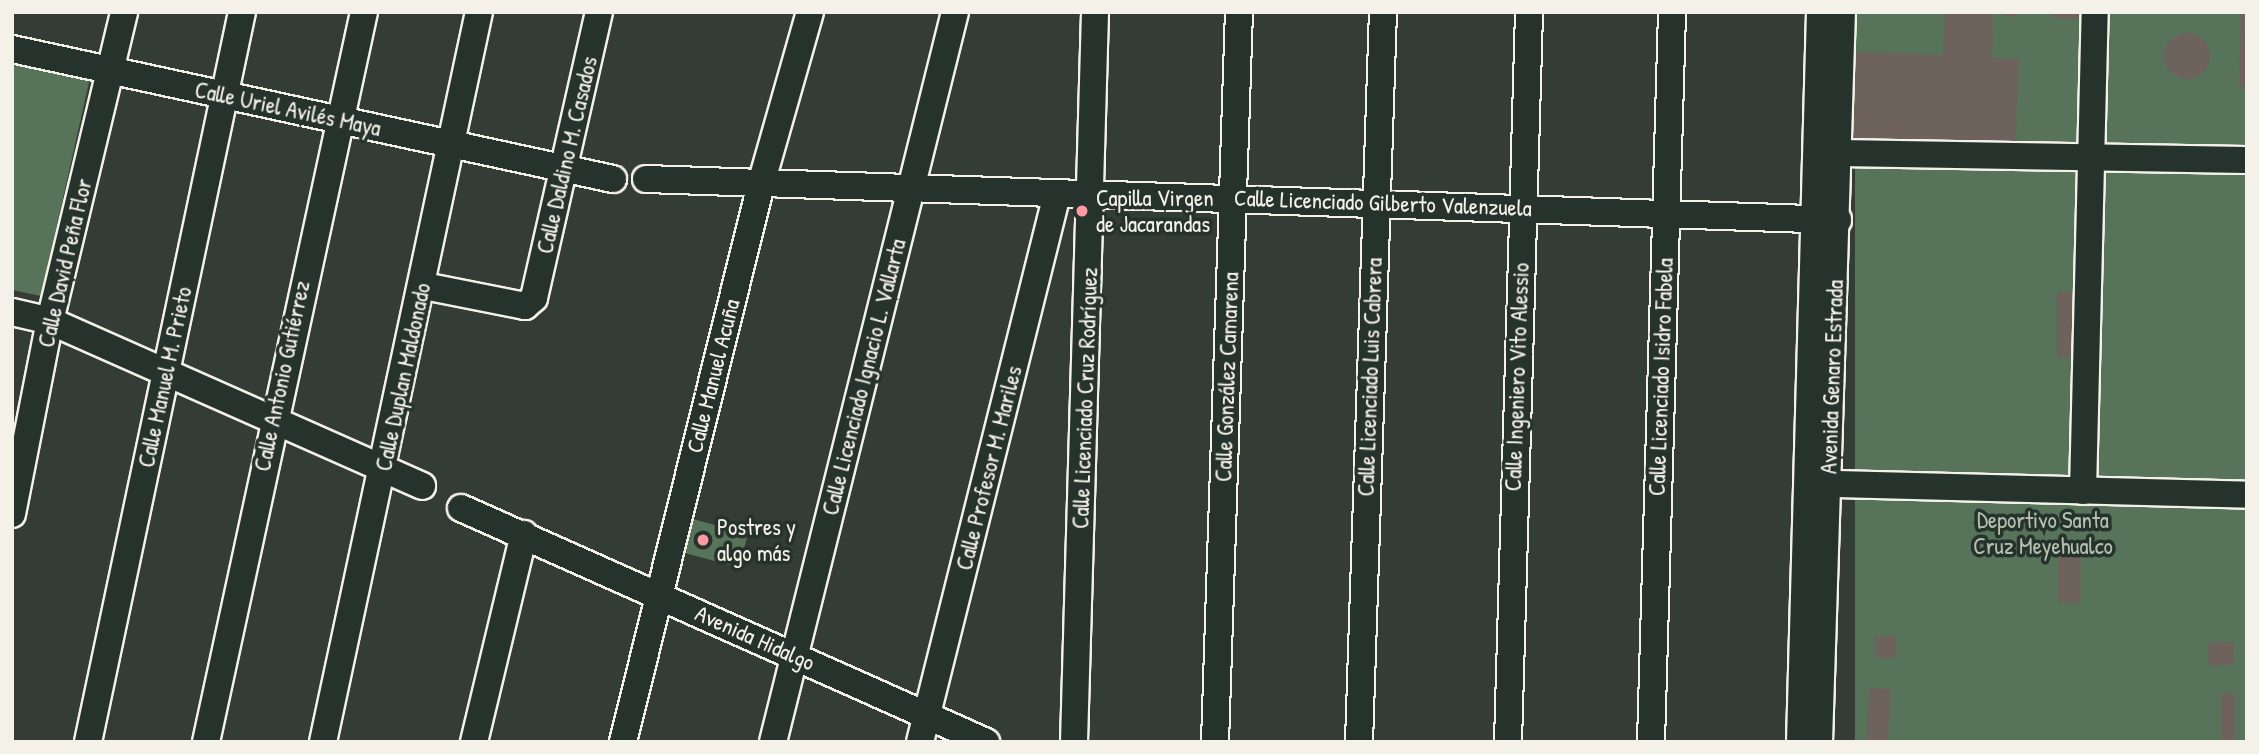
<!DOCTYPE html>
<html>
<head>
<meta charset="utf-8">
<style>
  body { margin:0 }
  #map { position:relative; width:2259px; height:754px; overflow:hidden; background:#343c36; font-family:"Patrick Hand",sans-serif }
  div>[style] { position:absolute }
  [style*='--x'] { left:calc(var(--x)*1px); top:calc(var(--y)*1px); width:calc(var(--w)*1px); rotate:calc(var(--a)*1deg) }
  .green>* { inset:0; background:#57735a; transform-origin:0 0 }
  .building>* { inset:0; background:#6e625c; transform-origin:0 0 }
  .round { border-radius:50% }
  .roads { filter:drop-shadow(2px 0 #f4f1e8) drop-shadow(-2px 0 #f4f1e8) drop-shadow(0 2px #f4f1e8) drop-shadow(0 -2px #f4f1e8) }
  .minor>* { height:26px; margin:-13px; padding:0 13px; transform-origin:13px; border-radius:13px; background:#26332d }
  .dots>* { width:19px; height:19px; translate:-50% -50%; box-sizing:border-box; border:4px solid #26332d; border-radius:50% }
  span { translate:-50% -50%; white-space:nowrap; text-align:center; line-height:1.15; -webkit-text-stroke:7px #26332d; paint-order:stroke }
  .street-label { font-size:23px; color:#f4f1e8 }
  .poi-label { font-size:23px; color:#f4f1e8 }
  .left { translate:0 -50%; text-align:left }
  .park-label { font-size:23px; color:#b5bfaf }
  .frame { position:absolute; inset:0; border:14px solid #f4f1e8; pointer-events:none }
</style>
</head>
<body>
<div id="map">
  <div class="green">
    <div style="left:1855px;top:12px;width:392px;height:730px"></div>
    <div style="clip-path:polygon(12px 60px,90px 78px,41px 296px,12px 290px)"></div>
    <div style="left:689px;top:518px;width:61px;height:35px;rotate:15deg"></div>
  </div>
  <div class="building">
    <div style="clip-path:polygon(1945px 12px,1993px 12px,1992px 58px,2019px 59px,2015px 152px,1851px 144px,1854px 52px,1943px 55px)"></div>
    <div style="clip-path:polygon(2004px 12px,2017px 12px,2017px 17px,2004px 16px)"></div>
    <div style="clip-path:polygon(2052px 12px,2079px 12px,2079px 19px,2052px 18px)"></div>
    <div style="clip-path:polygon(2241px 12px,2247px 12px,2247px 88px,2239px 88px)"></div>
    <div class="round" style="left:2164px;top:33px;width:46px;height:46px"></div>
    <div style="left:2057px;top:292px;width:17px;height:66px"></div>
    <div style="left:2058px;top:552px;width:23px;height:51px"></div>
    <div style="left:1875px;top:636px;width:21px;height:22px"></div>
    <div style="left:2233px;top:642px;width:23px;height:25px;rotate:88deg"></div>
    <div style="left:1869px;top:688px;width:22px;height:54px;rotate:3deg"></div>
    <div style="left:2221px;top:693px;width:14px;height:49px"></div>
  </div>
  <div class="roads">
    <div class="minor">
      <div style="--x:12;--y:49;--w:615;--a:12.21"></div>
      <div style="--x:1839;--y:153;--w:408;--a:1"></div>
      <div style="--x:646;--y:179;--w:1193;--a:1.97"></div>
      <div style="--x:424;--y:286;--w:103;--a:11.2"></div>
      <div style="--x:525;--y:306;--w:12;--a:-42"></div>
      <div style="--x:534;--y:298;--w:293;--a:-77.2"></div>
      <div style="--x:12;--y:312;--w:39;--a:13"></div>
      <div style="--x:50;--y:321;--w:407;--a:23.9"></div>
      <div style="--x:1840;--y:484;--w:407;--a:1.5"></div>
      <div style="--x:2083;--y:491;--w:479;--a:-88.6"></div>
      <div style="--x:461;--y:508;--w:575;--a:24.02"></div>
      <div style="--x:12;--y:514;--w:197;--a:-78.9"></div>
      <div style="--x:50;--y:321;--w:318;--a:-76.5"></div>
      <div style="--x:88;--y:742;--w:746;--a:-78.09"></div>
      <div style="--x:206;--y:742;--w:747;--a:-77.79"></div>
      <div style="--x:323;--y:742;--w:746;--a:-77.94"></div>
      <div style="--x:474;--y:742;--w:214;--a:-76.5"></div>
      <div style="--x:623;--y:742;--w:575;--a:-76.11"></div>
      <div style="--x:761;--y:184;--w:179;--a:-74.1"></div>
      <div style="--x:773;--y:742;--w:752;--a:-76"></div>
      <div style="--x:920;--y:742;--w:565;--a:-75.96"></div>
      <div style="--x:1074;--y:742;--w:730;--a:-88.35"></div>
      <div style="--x:1215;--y:742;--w:730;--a:-88.12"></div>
      <div style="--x:1359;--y:742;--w:730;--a:-88.12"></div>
      <div style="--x:1508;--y:742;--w:730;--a:-88.35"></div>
      <div style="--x:1651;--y:742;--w:730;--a:-88.35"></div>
      <div style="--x:1800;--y:742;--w:730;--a:-88.43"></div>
      <div style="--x:1819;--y:742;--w:730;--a:-88.2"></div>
    </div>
  </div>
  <div class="dots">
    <div style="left:1082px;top:211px;background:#ff9aa2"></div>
    <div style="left:703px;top:540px;background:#ff9aa2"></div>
  </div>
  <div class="street-label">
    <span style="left:288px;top:109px;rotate:12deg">Calle Uriel Avilés Maya</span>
    <span style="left:567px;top:155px;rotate:-77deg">Calle Daldino M. Casados</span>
    <span style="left:1383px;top:203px;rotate:2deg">Calle Licenciado Gilberto Valenzuela</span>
    <span style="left:65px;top:263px;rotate:-77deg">Calle David Peña Flor</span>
    <span style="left:282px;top:376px;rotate:-78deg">Calle Antonio Gutiérrez</span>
    <span style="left:713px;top:376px;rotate:-76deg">Calle Manuel Acuña</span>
    <span style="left:165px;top:377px;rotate:-78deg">Calle Manuel M. Prieto</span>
    <span style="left:403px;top:377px;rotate:-78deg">Calle Duplan Maldonado</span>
    <span style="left:864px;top:377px;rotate:-76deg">Calle Licenciado Ignacio L. Vallarta</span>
    <span style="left:1227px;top:377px;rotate:-88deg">Calle González Camarena</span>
    <span style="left:1370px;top:377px;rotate:-88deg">Calle Licenciado Luis Cabrera</span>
    <span style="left:1517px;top:377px;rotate:-88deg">Calle Ingeniero Vito Alessio</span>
    <span style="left:1661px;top:377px;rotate:-88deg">Calle Licenciado Isidro Fabela</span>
    <span style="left:1832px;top:377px;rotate:-88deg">Avenida Genaro Estrada</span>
    <span style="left:1085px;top:398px;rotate:-88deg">Calle Licenciado Cruz Rodríguez</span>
    <span style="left:989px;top:468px;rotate:-76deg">Calle Profesor M. Mariles</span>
    <span style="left:755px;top:638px;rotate:24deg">Avenida Hidalgo</span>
  </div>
  <div class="poi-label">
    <span class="left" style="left:1096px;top:211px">Capilla Virgen<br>de Jacarandas</span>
    <span class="left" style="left:717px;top:540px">Postres y<br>algo más</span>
  </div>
  <div class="park-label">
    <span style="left:2043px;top:533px">Deportivo Santa<br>Cruz Meyehualco</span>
  </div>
  <div class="frame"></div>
</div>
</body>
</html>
